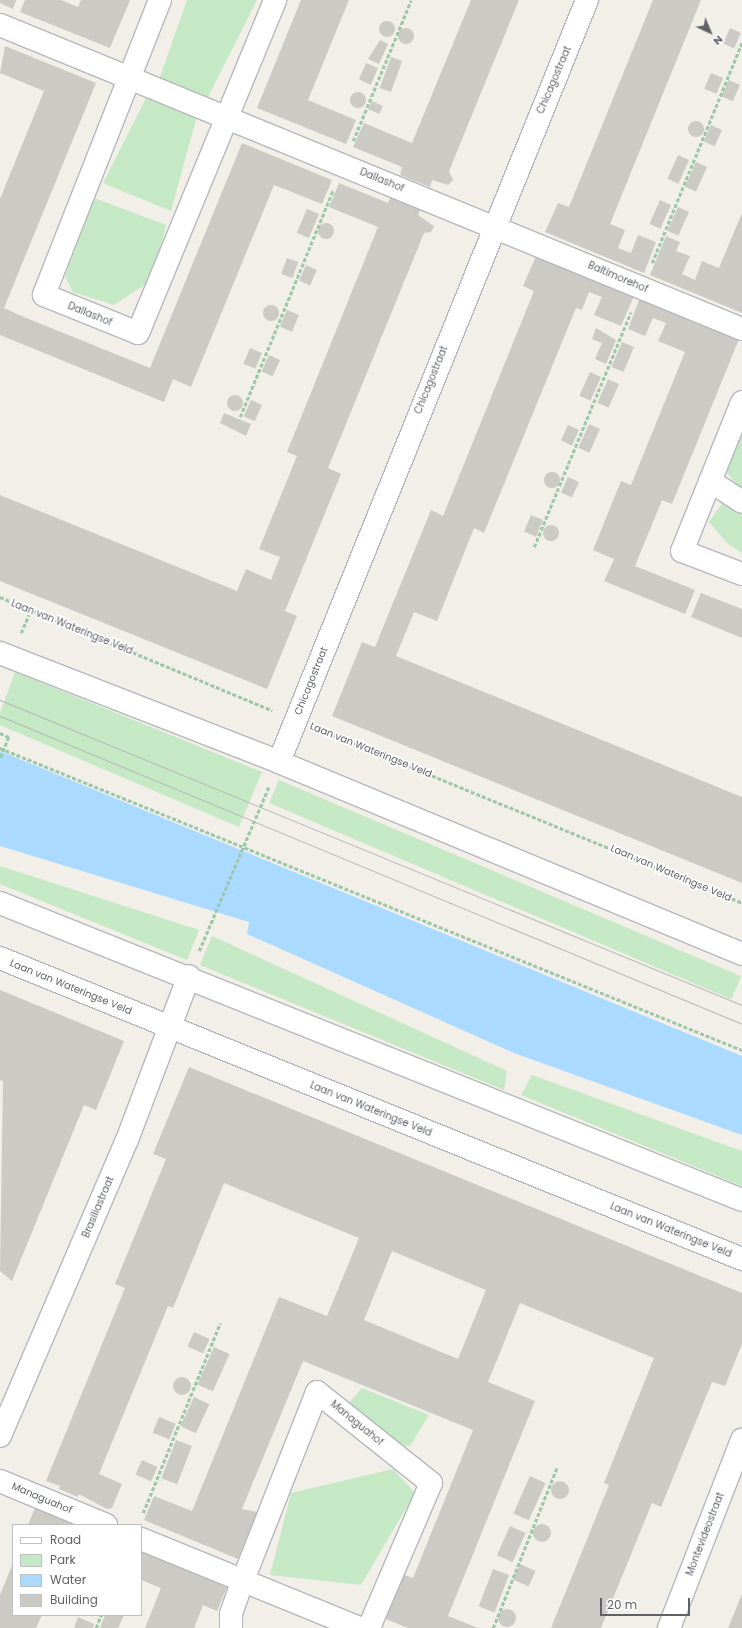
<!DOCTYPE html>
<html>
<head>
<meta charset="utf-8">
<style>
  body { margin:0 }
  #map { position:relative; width:742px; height:1628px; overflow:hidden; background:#f1efe8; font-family:Poppins,sans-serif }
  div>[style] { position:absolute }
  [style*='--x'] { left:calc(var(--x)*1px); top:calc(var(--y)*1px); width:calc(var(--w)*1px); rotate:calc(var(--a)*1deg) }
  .green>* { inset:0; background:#c5e8c5; transform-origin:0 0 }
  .water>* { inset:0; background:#aadaff }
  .building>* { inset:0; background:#cccac5; transform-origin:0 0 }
  .round { border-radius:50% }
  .path>* { height:2.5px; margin-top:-1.25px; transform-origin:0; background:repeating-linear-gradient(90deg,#9cc7a9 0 4px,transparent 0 6px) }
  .roads { filter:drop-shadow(1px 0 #b5b8bc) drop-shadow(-1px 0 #b5b8bc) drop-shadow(0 1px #b5b8bc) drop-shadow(0 -1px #b5b8bc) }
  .street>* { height:22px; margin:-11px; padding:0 11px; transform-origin:11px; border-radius:11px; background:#fff }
  .secondary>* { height:22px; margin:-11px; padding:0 11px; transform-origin:11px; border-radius:11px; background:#fff }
  .tram>* { height:1px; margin:-0.5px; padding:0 0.5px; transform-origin:0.5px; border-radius:0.5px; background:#b6b7b8 }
  span { translate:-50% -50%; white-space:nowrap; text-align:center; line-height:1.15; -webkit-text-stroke:3.5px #fff; paint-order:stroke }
  .street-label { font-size:10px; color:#5f6368 }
  .legend { position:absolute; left:12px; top:1524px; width:130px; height:92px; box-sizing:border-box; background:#fff; border:1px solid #bfc1c3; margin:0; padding:5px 7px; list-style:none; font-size:12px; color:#5f6368 }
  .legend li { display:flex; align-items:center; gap:8px; height:20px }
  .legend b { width:20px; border:1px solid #bfc1c3 }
  .north { position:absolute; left:690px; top:12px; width:40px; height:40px; -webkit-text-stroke:3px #fff; paint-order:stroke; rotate:136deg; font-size:11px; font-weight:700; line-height:16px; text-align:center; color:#5f6368 }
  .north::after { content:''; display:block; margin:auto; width:14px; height:18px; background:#5f6368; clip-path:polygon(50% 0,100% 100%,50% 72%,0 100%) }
  .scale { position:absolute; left:600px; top:1598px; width:90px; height:18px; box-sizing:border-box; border:2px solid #5f6368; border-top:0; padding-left:5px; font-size:12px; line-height:14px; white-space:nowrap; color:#5f6368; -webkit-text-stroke:3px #fff; paint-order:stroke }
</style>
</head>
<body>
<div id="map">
  <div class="green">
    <div style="clip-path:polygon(187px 0,257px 0,207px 99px,159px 80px)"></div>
    <div style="clip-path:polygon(148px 94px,198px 112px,171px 211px,103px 183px)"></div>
    <div style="clip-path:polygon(94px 198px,166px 225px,153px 279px,114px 305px,73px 292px,65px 277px)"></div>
    <div style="clip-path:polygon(742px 425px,742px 491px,724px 469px)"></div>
    <div style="clip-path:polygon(726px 498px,742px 512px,742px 553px,728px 544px,709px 522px)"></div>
    <div style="clip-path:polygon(15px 672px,262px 772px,239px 827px,0 725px,0 713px)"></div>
    <div style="left:279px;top:780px;width:502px;height:25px;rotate:23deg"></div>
    <div style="clip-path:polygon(0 866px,199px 930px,187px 960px,0 884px)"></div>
    <div style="clip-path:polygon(212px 936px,507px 1071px,504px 1090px,200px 965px)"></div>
    <div style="clip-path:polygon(532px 1075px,742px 1151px,742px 1186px,521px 1095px)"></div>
    <div style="clip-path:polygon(362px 1388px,429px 1415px,410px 1446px,401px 1446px,348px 1404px)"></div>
    <div style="clip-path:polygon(393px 1469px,415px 1493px,361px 1585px,270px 1575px,291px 1493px)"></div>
  </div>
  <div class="water">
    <div style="clip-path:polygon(0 751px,742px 1056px,742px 1135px,514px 1053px,247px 934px,249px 922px,0 846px)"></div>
  </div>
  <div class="building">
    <div style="clip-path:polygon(0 0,16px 0,13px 9px,0 3px)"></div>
    <div style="clip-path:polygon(25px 0,61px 0,78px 7px,81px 0,130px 0,110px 48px,20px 12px)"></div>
    <div style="clip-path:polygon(301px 0,349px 0,308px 100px,356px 120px,346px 144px,257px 108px)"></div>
    <div style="clip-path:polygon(471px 0,519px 0,449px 171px,453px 180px,448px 185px,432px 180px,430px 187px,400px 175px,402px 167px,353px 147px,364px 123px,412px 143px)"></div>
    <div style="clip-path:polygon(653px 0,701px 0,610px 224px,625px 230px,618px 248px,631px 253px,638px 235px,656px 242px,644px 273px,545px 232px,558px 203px,569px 207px)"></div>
    <div class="round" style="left:379px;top:21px;width:16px;height:16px"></div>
    <div class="round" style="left:398px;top:28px;width:16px;height:16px"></div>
    <div style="left:730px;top:28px;width:12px;height:17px;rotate:24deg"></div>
    <div style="clip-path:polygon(380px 40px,388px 44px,379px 64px,368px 59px)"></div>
    <div style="clip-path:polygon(5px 46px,96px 83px,4px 308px,19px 315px,150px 368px,242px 143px,332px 180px,322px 204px,274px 185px,191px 387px,173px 379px,164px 402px,0 335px,0 199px,44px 91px,0 73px)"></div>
    <div style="left:391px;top:57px;width:12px;height:33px;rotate:20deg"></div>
    <div style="left:366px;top:63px;width:13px;height:18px;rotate:23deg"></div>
    <div style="left:711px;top:73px;width:13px;height:17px;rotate:23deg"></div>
    <div style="left:729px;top:80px;width:12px;height:18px;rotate:24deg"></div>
    <div class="round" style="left:350px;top:92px;width:16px;height:16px"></div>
    <div style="left:372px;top:101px;width:12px;height:9px;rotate:24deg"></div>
    <div class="round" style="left:688px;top:121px;width:16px;height:16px"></div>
    <div style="left:711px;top:125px;width:12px;height:18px;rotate:24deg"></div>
    <div style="left:678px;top:155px;width:12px;height:26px;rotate:24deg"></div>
    <div style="left:696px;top:162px;width:12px;height:27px;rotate:24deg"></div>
    <div style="clip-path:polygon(339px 183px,388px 203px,391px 196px,421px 208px,418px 215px,434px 226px,431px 232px,424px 233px,328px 468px,341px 474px,285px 611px,297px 616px,267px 689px,0 581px,0 495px,237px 591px,246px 569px,271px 580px,280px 557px,259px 549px,297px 456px,287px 452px,378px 227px,329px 207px)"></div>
    <div style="left:660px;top:200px;width:12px;height:26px;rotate:24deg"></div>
    <div style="left:678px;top:207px;width:12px;height:26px;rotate:24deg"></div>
    <div style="left:307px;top:209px;width:13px;height:26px;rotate:23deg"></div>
    <div style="clip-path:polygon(742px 213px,742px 313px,650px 275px,666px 236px,680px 242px,676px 251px,690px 256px,682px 274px,695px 280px,702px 261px,719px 268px)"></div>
    <div class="round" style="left:318px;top:223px;width:16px;height:16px"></div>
    <div style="clip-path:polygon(536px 256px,634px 296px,621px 326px,594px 315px,602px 297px,589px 292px,582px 310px,576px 308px,484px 533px,474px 528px,437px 621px,414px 612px,396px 656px,742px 797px,742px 883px,332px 716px,362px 642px,375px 647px,431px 510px,443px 516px,534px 291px,523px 286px)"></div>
    <div style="left:287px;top:258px;width:12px;height:17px;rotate:20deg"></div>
    <div style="left:306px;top:265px;width:12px;height:17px;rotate:24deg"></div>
    <div style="clip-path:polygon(640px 298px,739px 339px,672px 504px,662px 500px,635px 566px,695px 590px,685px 614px,604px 581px,614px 559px,593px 550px,621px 481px,631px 485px,685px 352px,658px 341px,666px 323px,653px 318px,645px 336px,628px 329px)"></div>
    <div class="round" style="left:263px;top:305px;width:16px;height:16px"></div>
    <div style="left:287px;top:310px;width:13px;height:18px;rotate:23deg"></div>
    <div style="clip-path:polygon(596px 328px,616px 340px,606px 364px,595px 359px,602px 343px,592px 339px)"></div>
    <div style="left:622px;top:342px;width:13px;height:27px;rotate:23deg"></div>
    <div style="left:250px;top:348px;width:13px;height:17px;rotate:23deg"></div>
    <div style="left:269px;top:355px;width:12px;height:18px;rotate:24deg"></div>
    <div style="left:590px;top:372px;width:12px;height:26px;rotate:24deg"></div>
    <div style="left:608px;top:379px;width:12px;height:26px;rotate:24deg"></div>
    <div class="round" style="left:227px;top:395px;width:16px;height:16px"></div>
    <div style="left:251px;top:400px;width:12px;height:18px;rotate:24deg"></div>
    <div style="clip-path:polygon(224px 413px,251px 424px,246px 436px,220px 423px)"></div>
    <div style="left:589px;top:424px;width:12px;height:26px;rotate:24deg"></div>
    <div style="left:568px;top:425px;width:12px;height:17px;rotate:24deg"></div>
    <div class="round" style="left:544px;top:472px;width:16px;height:16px"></div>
    <div style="left:568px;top:477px;width:12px;height:17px;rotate:24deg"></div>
    <div style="left:531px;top:515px;width:13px;height:18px;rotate:23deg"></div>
    <div class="round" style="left:543px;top:525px;width:16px;height:16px"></div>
    <div style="clip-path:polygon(701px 593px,742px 609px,742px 638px,691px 617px)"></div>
    <div style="clip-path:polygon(0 990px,124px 1041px,96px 1110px,84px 1105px,12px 1281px,0 1271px,3px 1082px,0 1080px)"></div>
    <div style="clip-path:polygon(evenodd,189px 1067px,742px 1293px,742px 1344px,725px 1386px,712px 1382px,661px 1507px,652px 1503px,601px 1628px,551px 1628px,609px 1485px,604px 1483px,654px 1358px,520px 1303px,488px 1382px,535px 1401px,448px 1616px,478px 1628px,408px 1628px,381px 1617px,399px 1573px,413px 1578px,473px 1430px,303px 1361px,242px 1509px,257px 1512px,238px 1559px,144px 1520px,154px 1496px,192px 1511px,279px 1297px,327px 1316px,359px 1238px,224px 1183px,173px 1308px,168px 1306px,99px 1474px,122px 1484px,112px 1508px,107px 1509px,79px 1494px,78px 1497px,59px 1489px,60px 1486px,46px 1481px,125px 1288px,115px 1284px,166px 1159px,153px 1154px,189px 1067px,392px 1251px,486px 1290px,458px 1359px,364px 1320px,392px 1251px)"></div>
    <div style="left:194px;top:1332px;width:17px;height:16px;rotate:24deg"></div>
    <div style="left:214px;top:1347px;width:17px;height:41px;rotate:24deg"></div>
    <div class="round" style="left:173px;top:1377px;width:18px;height:18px"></div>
    <div style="left:194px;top:1397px;width:17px;height:32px;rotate:25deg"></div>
    <div style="left:159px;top:1417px;width:18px;height:17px;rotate:22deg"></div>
    <div style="left:176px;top:1440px;width:17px;height:41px;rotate:21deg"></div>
    <div style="left:142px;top:1460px;width:17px;height:16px;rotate:24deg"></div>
    <div style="left:530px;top:1476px;width:17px;height:41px;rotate:24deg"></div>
    <div class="round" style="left:551px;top:1481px;width:18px;height:18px"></div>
    <div style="clip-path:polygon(35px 1508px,69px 1519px,68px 1522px,76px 1525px,28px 1525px)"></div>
    <div class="round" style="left:533px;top:1524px;width:18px;height:18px"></div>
    <div style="left:510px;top:1526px;width:17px;height:32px;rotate:24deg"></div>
    <div style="clip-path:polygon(141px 1551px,227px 1587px,217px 1611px,203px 1605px,194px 1628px,145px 1628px,161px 1588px,141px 1580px)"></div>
    <div style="clip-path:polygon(13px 1563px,13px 1615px,42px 1615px,36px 1628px,0 1628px,0 1595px)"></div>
    <div style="left:520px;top:1564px;width:17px;height:17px;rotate:24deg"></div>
    <div style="left:493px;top:1569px;width:17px;height:40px;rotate:21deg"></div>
    <div style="clip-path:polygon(742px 1594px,742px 1628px,728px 1628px)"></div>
    <div class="round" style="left:498px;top:1609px;width:18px;height:18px"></div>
    <div style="clip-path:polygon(105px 1615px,124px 1615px,118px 1628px,100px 1628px)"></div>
    <div style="clip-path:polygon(78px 1617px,94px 1624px,93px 1628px,74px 1628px)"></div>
  </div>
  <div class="path">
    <div style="--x:353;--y:141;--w:152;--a:-67.6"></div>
    <div style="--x:652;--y:263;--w:239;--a:-67.8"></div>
    <div style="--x:240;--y:417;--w:245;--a:-67.7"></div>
    <div style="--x:534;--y:547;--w:254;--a:-67.6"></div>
    <div style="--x:0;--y:597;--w:295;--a:22.6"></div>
    <div style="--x:21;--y:633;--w:25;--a:-67"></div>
    <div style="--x:321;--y:730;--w:455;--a:22.3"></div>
    <div style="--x:0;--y:733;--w:10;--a:24"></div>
    <div style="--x:9;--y:737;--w:24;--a:112"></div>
    <div style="--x:0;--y:748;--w:801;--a:22.15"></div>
    <div style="--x:199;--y:951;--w:179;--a:-67"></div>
    <div style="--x:143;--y:1513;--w:205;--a:-67.9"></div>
    <div style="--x:96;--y:1628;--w:14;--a:-69"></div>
    <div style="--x:493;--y:1628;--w:173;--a:-68.3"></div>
  </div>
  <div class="roads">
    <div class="street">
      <div style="--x:160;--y:0;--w:317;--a:111.5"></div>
      <div style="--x:44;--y:295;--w:101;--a:22"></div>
      <div style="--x:138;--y:333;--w:360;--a:-67.6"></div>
      <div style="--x:0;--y:25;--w:802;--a:22.28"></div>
      <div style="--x:742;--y:402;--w:161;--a:111.9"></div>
      <div style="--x:682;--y:551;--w:64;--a:21"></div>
      <div style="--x:710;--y:481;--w:38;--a:33"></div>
      <div style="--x:279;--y:762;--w:822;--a:-67.99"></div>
      <div style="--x:0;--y:958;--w:801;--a:22.08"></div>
      <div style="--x:0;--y:1436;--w:322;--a:-66.8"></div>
      <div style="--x:127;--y:1140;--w:175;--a:-69.3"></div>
      <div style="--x:0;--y:1481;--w:115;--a:22.5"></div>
      <div style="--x:141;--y:1539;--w:235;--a:22.2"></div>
      <div style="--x:231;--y:1628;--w:14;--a:-90"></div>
      <div style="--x:231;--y:1614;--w:36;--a:-71"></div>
      <div style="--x:243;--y:1580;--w:202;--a:-68.5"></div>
      <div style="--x:317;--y:1392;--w:146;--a:38.6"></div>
      <div style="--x:431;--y:1483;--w:158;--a:113.2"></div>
      <div style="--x:669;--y:1628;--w:202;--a:-68.8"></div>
    </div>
    <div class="secondary">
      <div style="--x:0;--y:653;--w:300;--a:21.3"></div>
      <div style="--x:279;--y:762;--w:501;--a:22.52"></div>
      <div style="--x:0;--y:903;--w:799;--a:21.81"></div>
    </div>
  </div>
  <div class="tram">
    <div style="--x:0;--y:700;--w:802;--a:22.35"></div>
    <div style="--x:0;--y:716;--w:803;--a:22.54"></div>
  </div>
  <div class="street-label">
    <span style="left:554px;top:80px;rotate:-67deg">Chicagostraat</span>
    <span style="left:382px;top:180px;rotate:22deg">Dallashof</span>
    <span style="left:618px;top:277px;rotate:23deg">Baltimorehof</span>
    <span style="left:90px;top:314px;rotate:22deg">Dallashof</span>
    <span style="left:431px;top:380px;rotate:-68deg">Chicagostraat</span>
    <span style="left:72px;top:627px;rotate:22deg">Laan van Wateringse Veld</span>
    <span style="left:311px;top:681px;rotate:-68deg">Chicagostraat</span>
    <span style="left:371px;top:750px;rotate:22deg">Laan van Wateringse Veld</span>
    <span style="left:671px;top:873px;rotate:23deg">Laan van Wateringse Veld</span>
    <span style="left:71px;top:987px;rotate:22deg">Laan van Wateringse Veld</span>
    <span style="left:371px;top:1109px;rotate:22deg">Laan van Wateringse Veld</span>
    <span style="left:98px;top:1207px;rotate:-67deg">Brasiliastraat</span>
    <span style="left:671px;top:1230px;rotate:22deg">Laan van Wateringse Veld</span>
    <span style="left:357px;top:1423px;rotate:39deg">Managuahof</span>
    <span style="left:42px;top:1498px;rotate:23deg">Managuahof</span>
    <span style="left:705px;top:1534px;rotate:-69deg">Montevideostraat</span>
  </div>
  <ul class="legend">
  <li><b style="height:5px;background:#fff"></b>Road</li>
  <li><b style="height:11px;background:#c5e8c5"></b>Park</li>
  <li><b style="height:11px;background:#aadaff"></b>Water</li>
  <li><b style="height:11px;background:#cccac5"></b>Building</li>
  </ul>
  <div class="north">N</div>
  <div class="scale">20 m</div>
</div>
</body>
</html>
